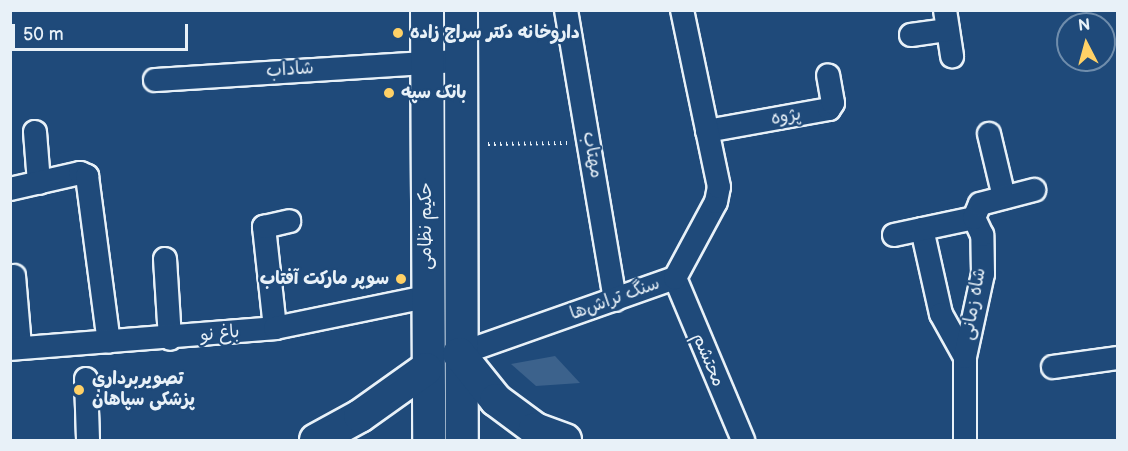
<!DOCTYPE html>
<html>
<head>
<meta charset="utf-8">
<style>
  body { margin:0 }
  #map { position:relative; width:1128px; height:451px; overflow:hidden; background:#1f4a7a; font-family:"Balsamiq Sans","Playpen Sans Arabic",sans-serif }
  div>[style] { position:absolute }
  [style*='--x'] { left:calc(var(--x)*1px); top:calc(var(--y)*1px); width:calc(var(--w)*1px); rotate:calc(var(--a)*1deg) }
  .green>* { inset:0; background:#3c628c }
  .path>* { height:4px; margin-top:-2px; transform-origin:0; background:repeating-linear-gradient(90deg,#e8f1f8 0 1.5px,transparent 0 6px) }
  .roads { filter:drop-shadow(2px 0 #e8f1f8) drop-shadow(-2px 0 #e8f1f8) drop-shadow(0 2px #e8f1f8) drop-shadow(0 -2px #e8f1f8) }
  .street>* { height:22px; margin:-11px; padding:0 11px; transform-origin:11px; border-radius:11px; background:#1f4a7a }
  .secondary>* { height:32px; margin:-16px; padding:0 16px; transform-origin:16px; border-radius:16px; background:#1f4a7a }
  .dots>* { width:16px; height:16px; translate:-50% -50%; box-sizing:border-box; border:3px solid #1f4a7a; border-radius:50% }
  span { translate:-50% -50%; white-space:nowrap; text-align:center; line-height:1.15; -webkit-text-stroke:4.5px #1f4a7a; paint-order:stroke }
  .poi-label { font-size:18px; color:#e8f1f8; font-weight:700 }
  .left { translate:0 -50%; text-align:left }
  .right { translate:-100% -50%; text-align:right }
  .street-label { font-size:18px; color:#e8f1f8 }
  .frame { position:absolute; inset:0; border:12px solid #e8f1f8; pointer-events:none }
  .north { position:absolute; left:1056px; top:12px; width:60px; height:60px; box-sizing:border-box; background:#1f4a7a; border:2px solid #6f8dac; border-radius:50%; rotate:354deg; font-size:16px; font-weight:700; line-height:24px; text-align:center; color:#e8f1f8 }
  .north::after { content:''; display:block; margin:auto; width:21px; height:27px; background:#ffd166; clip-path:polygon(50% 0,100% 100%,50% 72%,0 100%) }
  .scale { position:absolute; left:12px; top:24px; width:176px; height:27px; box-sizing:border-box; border:3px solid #e8f1f8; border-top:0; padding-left:8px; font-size:18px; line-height:21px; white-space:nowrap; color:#e8f1f8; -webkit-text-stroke:4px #1f4a7a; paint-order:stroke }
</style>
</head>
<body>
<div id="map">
  <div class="green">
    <div style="clip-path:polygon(555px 356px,580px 383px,536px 386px,511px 364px)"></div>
  </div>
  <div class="path">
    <div style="--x:488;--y:144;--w:79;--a:-0.7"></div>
  </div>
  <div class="roads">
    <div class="street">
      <div style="--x:566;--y:10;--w:294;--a:80.4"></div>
      <div style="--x:945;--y:10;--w:47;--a:81.3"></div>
      <div style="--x:911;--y:35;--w:37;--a:-8"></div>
      <div style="--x:155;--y:80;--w:307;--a:-3.6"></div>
      <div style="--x:707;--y:131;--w:124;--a:-10.2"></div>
      <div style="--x:829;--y:109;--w:7;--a:-56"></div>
      <div style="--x:833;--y:103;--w:28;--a:-100"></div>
      <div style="--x:35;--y:132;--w:51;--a:85.5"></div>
      <div style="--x:989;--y:134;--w:65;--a:76.6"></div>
      <div style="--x:10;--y:189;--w:72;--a:-12.9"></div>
      <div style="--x:80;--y:173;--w:8;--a:23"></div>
      <div style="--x:87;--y:176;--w:167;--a:82.5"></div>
      <div style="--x:922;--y:229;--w:87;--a:77.4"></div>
      <div style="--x:941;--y:314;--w:49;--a:60.8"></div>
      <div style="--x:894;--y:235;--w:82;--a:-12"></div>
      <div style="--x:165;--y:259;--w:80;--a:86.4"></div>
      <div style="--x:14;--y:276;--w:70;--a:85.1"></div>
      <div style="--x:675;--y:278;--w:176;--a:67.2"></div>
      <div style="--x:275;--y:328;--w:102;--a:-96.2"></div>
      <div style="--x:264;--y:227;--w:26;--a:-13"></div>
      <div style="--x:10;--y:349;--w:266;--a:-4.5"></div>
      <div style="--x:275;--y:328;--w:154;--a:-11.6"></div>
      <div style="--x:459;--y:354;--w:229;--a:-19.4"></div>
      <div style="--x:675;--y:278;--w:86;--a:-61.7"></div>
      <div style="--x:716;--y:202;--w:15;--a:-79"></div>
      <div style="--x:719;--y:187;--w:181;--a:-101.8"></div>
      <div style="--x:1053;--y:367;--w:66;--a:-7.9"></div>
      <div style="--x:86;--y:379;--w:61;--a:88.1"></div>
      <div style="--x:965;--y:440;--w:83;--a:-90"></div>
      <div style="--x:965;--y:357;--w:85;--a:-77.8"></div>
      <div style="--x:983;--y:274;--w:39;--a:-91"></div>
      <div style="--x:982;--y:235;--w:19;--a:-115"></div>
      <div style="--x:974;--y:218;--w:15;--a:-67"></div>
      <div style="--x:980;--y:204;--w:56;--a:-14.5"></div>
    </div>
    <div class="secondary">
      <div style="--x:427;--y:10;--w:430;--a:89.7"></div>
      <div style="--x:461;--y:10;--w:430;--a:89.9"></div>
      <div style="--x:459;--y:354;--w:59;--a:51.2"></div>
      <div style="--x:496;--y:400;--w:49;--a:36.6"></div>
      <div style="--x:535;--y:429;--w:32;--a:20"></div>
      <div style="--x:316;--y:440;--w:50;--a:-28.6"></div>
      <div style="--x:360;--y:416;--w:81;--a:-35.5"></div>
    </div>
  </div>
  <div class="dots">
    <div style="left:398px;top:33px;background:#ffd166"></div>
    <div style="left:389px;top:93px;background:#ffd166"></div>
    <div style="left:401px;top:279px;background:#ffd166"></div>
    <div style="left:79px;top:390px;background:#ffd166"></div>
  </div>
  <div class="poi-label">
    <span class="left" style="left:410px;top:33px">داروخانه دکتر سراج زاده</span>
    <span class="left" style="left:401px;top:93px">بانک سپه</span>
    <span class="right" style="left:389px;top:279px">سوپر مارکت آفتاب</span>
    <span class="left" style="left:92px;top:390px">تصویربرداری<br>پزشکی سپاهان</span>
  </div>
  <div class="street-label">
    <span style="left:290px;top:70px;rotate:-4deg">شاداب</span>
    <span style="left:786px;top:117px;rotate:-10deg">پژوه</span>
    <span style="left:592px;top:155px;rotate:80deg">مهتاب</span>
    <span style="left:426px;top:226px;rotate:-90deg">حکیم نظامی</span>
    <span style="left:615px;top:299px;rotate:-20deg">سنگ تراش‌ها</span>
    <span style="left:974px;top:304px;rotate:-80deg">شاه زمانی</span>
    <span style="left:220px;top:334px;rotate:-6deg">باغ نو</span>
    <span style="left:708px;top:360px;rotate:67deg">محتشم</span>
  </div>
  <div class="frame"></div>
  <div class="north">N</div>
  <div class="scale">50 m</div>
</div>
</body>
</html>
